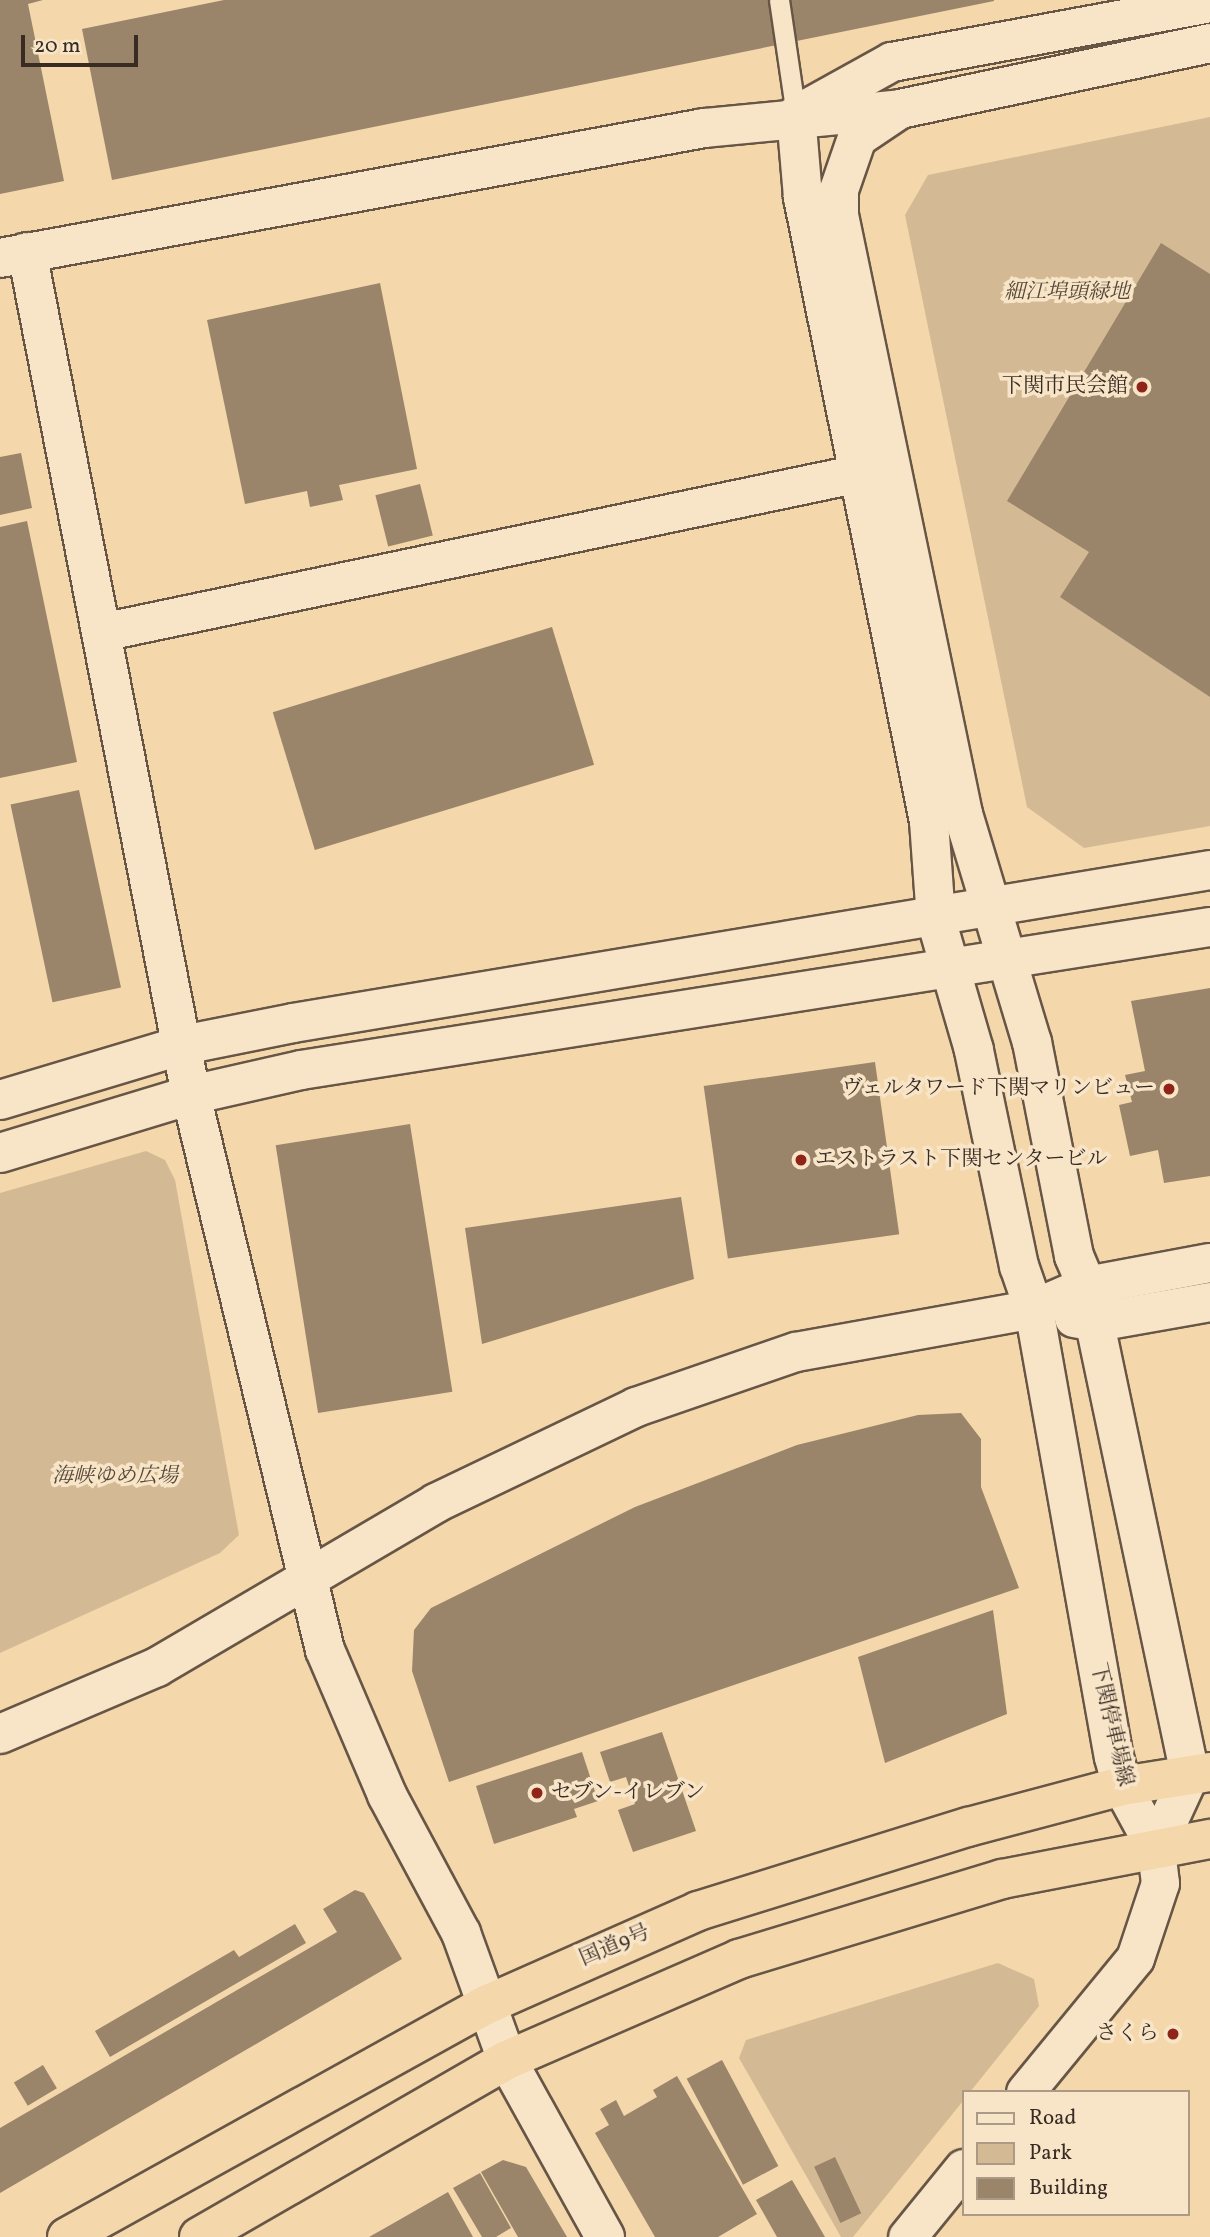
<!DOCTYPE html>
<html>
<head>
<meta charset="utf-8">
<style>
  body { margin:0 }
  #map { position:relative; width:1210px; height:2237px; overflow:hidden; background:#f4d7ab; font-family:Vollkorn,"Noto Serif JP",serif }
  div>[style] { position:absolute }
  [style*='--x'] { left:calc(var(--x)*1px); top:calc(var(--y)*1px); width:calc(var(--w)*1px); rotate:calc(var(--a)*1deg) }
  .green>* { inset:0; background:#d4ba94 }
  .building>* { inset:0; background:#9a846a; transform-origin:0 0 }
  .roads { filter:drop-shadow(2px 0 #675646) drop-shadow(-2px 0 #675646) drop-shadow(0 2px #675646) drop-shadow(0 -2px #675646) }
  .service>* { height:19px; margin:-9.5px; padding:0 9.5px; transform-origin:9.5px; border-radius:9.5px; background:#f8e5c8 }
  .minor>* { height:37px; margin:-18.5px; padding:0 18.5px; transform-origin:18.5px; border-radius:18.5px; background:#f8e5c8 }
  .tertiary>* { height:38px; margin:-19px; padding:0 19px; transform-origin:19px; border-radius:19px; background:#f8e5c8 }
  .secondary>* { height:38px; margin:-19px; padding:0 19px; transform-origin:19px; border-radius:19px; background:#f8e5c8 }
  .trunk>* { height:38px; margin:-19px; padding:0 19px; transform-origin:19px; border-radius:19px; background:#f4d7ab }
  .dots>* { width:19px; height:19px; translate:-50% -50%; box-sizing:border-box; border:4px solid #f8e5c8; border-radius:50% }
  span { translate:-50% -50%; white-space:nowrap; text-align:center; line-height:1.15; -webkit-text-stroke:7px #f8e5c8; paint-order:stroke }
  .park-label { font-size:21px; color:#57483a; font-style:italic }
  .poi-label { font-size:21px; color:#382b24 }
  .right { translate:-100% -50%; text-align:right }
  .left { translate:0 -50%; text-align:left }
  .street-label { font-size:21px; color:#382b24 }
  .legend { position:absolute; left:962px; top:2090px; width:228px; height:126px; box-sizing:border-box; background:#f8e5c8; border:2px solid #ab9b86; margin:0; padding:9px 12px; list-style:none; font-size:21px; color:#382b24 }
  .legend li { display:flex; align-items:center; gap:14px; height:35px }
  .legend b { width:35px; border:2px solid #ab9b86 }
  .scale { position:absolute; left:21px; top:35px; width:117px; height:32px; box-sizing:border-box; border:4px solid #382b24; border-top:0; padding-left:9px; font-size:21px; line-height:24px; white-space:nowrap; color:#382b24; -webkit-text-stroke:5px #f8e5c8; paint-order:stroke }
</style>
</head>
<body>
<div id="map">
  <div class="green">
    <div style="clip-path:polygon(1210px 117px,1210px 826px,1084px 848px,1027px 807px,905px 215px,928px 175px)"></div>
    <div style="clip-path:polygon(146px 1151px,165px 1160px,175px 1180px,239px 1535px,220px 1553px,0 1653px,0 1193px)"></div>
    <div style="clip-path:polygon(998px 1963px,1034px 1979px,1039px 2006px,970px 2092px,963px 2092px,963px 2101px,853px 2237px,841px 2237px,739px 2058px,746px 2040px)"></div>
  </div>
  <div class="building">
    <div style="clip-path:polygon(0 0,43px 0,28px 4px,64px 181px,0 194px)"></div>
    <div style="clip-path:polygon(224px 0,994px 0,994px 1px,112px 180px,82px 29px)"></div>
    <div style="clip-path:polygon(1161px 243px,1210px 274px,1210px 697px,1060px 597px,1089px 552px,1007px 501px)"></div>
    <div style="clip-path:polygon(380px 283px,417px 469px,339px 485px,343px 500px,310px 507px,307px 491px,245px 504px,207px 320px)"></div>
    <div style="clip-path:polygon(21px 453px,32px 508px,0 515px,0 457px)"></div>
    <div style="left:420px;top:484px;width:53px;height:46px;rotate:76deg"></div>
    <div style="clip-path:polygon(27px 521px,77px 762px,0 778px,0 527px)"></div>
    <div style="left:552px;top:627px;width:144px;height:292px;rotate:73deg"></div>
    <div style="left:79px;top:790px;width:202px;height:70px;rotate:78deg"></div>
    <div style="clip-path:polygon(1210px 988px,1210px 1176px,1164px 1183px,1158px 1150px,1130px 1156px,1119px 1105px,1132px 1102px,1125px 1075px,1145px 1071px,1131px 1001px)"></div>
    <div style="left:875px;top:1062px;width:174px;height:173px;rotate:82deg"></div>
    <div style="left:410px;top:1124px;width:271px;height:136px;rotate:81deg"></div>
    <div style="clip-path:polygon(681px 1197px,694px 1279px,482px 1344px,465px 1228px)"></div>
    <div style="clip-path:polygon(961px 1413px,981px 1439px,981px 1487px,1019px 1588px,449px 1782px,412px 1671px,414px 1630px,431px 1608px,635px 1507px,797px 1445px,918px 1415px)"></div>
    <div style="clip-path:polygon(993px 1610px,1007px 1714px,885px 1763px,858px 1657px)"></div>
    <div style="clip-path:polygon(662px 1732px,696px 1831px,633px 1852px,618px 1810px,635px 1804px,626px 1777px,610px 1782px,600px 1752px)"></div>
    <div style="clip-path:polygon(582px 1752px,598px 1801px,574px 1809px,577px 1817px,494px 1844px,476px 1786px)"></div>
    <div style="clip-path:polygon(355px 1890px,364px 1893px,402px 1959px,0 2193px,0 2128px,337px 1932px,323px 1909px)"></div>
    <div style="clip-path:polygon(295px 1924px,306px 1943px,110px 2057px,95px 2031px,234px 1950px,239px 1957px)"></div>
    <div style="left:722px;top:2060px;width:120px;height:40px;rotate:62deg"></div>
    <div style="left:43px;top:2065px;width:27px;height:34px;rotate:59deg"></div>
    <div style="clip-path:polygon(677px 2076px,757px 2214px,718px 2237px,655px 2237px,595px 2133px,609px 2125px,600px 2109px,616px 2100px,624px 2116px,657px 2097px,653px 2090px)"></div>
    <div style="left:835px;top:2157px;width:62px;height:23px;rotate:65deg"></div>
    <div style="clip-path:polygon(503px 2160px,526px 2167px,567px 2237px,518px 2237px,481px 2172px)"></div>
    <div style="clip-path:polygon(480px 2173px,511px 2228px,496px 2237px,482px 2237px,453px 2188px)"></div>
    <div style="clip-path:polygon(792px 2180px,825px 2237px,777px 2237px,756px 2200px)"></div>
    <div style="clip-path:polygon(448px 2192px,473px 2237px,369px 2237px,385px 2228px)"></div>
  </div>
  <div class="roads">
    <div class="service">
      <div style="--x:779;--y:0;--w:116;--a:81.6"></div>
    </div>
    <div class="minor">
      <div style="--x:106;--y:631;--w:769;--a:-11.85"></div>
      <div style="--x:1025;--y:2092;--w:173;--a:-50.6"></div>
      <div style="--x:1135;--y:1958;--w:79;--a:-71.6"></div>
      <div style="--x:1160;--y:1883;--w:35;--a:-97"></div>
      <div style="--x:907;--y:2237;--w:89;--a:-50.9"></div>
    </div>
    <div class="tertiary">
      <div style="--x:900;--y:109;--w:52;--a:146"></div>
      <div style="--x:857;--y:138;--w:55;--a:109.1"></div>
      <div style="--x:839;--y:190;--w:25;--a:90"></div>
      <div style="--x:839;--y:215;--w:612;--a:78.3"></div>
      <div style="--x:963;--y:814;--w:238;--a:73.2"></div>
      <div style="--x:1032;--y:1042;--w:218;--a:78.9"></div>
      <div style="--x:1074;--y:1256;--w:33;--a:67"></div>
      <div style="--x:798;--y:114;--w:107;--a:-29"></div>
      <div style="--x:892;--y:62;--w:323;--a:-10.5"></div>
      <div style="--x:27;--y:252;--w:859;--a:78.99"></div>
      <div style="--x:191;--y:1095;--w:571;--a:76.43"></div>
      <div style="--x:325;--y:1650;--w:158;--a:66.8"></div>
      <div style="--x:387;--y:1795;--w:157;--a:61.8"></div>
      <div style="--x:461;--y:1933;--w:135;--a:70.1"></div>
      <div style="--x:507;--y:2060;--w:202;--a:61"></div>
      <div style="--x:0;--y:258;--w:716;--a:-10.46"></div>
      <div style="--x:704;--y:128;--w:197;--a:-5.5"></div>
      <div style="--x:900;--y:109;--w:317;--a:-12"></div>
      <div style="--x:0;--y:1100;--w:191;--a:-16.7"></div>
      <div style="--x:183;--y:1045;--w:112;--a:-11.3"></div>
      <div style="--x:293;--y:1023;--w:930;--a:-9.47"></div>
      <div style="--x:0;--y:1153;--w:200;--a:-16.9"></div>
      <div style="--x:191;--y:1095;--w:113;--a:-12.8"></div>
      <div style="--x:301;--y:1070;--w:920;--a:-8.94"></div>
      <div style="--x:0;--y:1734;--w:171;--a:-23.1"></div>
      <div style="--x:157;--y:1667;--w:324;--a:-30.4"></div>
      <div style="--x:436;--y:1503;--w:222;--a:-25.6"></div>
      <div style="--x:636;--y:1407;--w:169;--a:-19"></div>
      <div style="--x:796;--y:1352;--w:242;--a:-10.2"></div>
      <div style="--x:1034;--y:1309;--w:46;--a:-109.2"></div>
      <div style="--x:1019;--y:1266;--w:221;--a:-101.8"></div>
      <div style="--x:974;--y:1050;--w:136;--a:-106.2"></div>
      <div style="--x:936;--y:919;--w:98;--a:-94.1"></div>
      <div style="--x:929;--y:821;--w:637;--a:-101.42"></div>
      <div style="--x:803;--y:197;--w:82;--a:-94.9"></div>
    </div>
    <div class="secondary">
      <div style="--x:1087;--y:1286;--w:499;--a:78.1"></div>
      <div style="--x:1190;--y:1774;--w:81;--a:114.7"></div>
      <div style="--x:1034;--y:1309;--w:455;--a:79.9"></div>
      <div style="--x:1114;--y:1757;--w:30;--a:75"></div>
      <div style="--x:1122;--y:1786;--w:71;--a:61.3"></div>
      <div style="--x:1034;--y:1309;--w:58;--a:-23.5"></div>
      <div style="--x:1087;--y:1286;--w:125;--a:-10.6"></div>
      <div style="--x:1074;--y:1318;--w:23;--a:10"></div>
      <div style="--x:1097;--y:1322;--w:115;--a:-10"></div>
    </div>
    <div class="trunk">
      <div style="--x:67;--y:2237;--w:479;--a:-29"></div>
      <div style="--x:486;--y:2005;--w:232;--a:-23.9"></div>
      <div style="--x:698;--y:1911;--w:283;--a:-17.3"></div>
      <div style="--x:968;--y:1827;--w:159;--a:-14.9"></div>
      <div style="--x:1122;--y:1786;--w:89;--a:-9"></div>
      <div style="--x:199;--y:2237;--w:355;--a:-29.9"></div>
      <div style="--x:507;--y:2060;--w:253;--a:-23.5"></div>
      <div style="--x:739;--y:1959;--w:275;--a:-16.9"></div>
      <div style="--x:1002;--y:1879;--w:212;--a:-10.9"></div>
    </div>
  </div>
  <div class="dots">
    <div style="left:1142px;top:387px;background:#8f2418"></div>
    <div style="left:1169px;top:1089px;background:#8f2418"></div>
    <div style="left:801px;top:1160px;background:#8f2418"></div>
    <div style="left:537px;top:1793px;background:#8f2418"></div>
    <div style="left:1173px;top:2034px;background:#8f2418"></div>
  </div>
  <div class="park-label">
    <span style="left:1067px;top:293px">細江埠頭緑地</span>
    <span style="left:115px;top:1477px">海峡ゆめ広場</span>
  </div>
  <div class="poi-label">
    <span class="right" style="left:1128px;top:387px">下関市民会館</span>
    <span class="right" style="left:1155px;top:1089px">ヴェルタワード下関マリンビュー</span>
    <span class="left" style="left:815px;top:1160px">エストラスト下関センタービル</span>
    <span class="left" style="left:551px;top:1793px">セブン-イレブン</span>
    <span class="right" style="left:1159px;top:2034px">さくら</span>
  </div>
  <div class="street-label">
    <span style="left:1111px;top:1725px;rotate:77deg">下関停車場線</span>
    <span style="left:615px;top:1946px;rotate:-23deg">国道9号</span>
  </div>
  <ul class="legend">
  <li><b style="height:9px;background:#f8e5c8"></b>Road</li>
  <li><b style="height:19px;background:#d4ba94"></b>Park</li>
  <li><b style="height:19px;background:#9a846a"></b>Building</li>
  </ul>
  <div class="scale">20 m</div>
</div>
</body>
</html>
